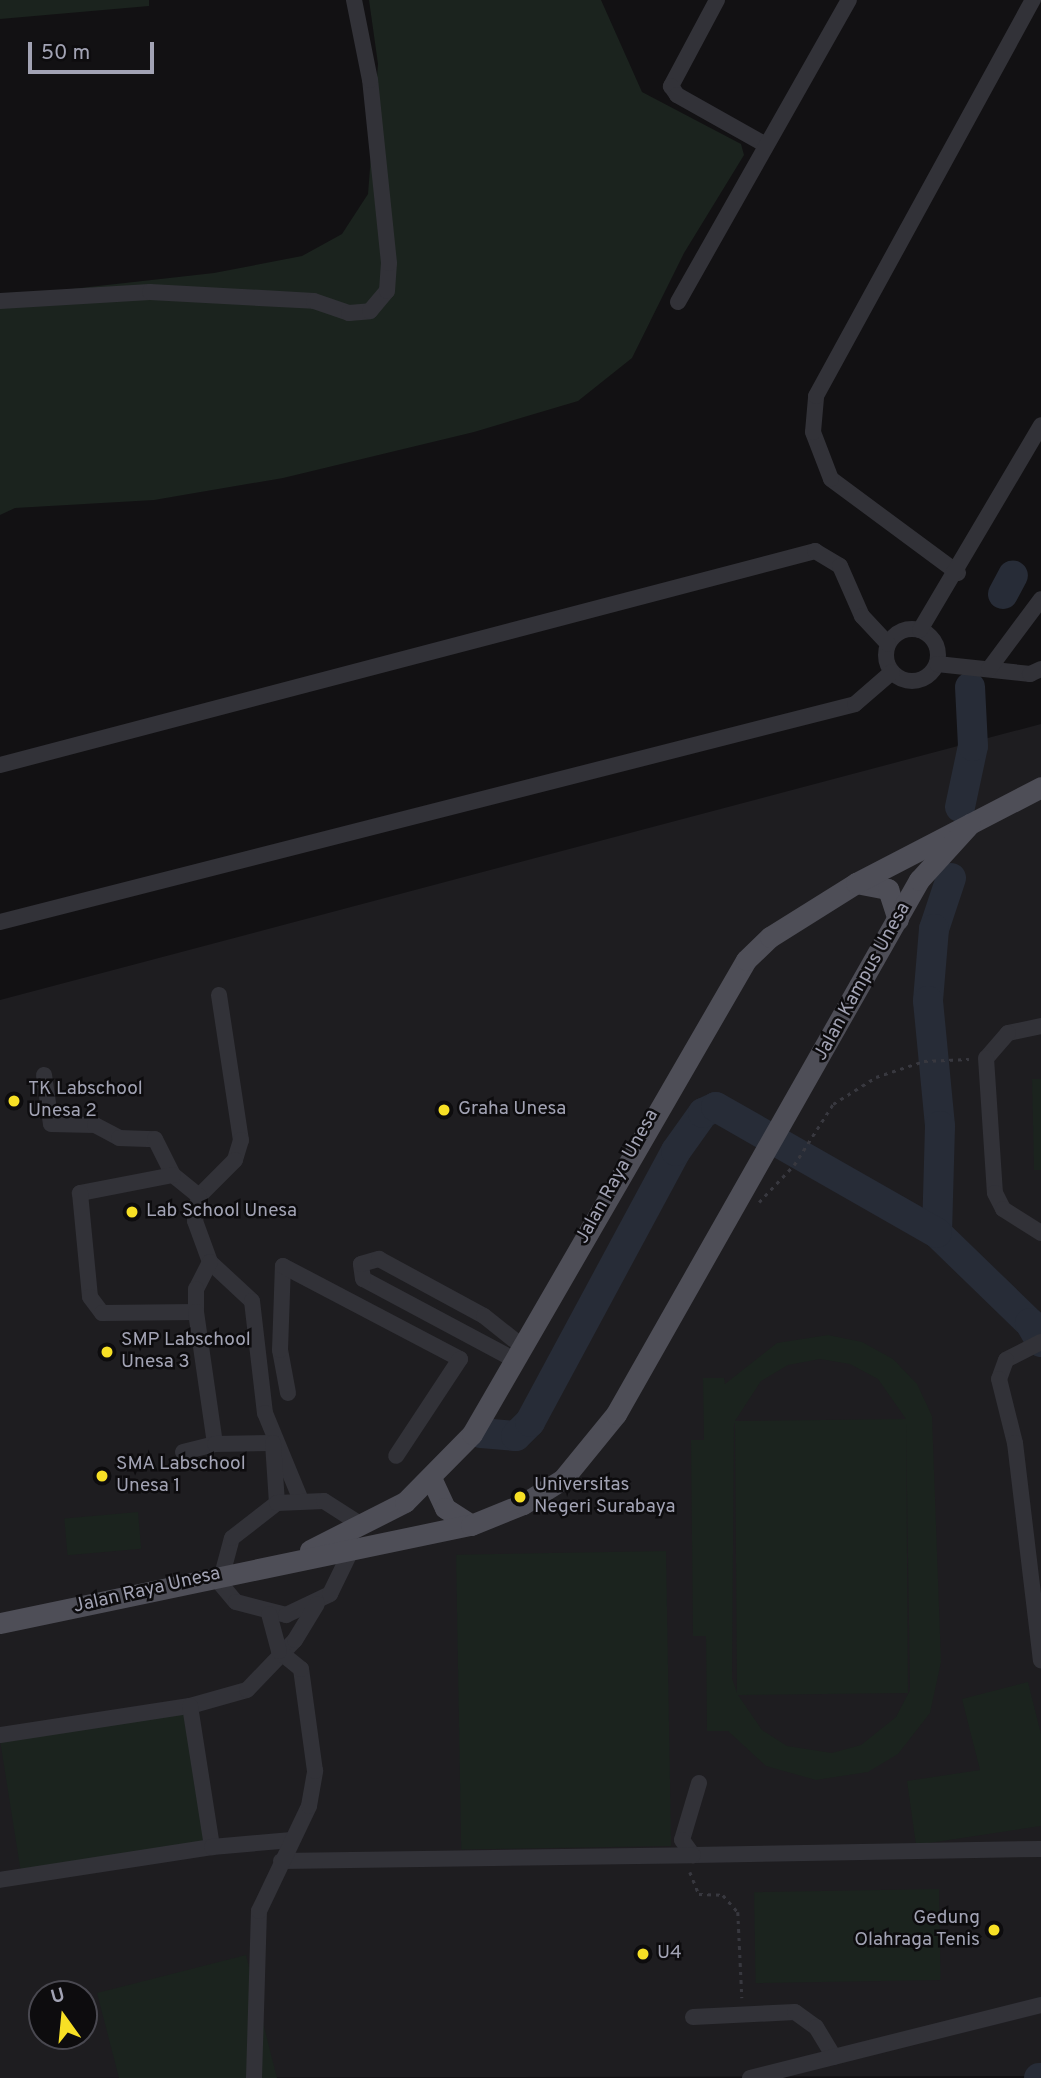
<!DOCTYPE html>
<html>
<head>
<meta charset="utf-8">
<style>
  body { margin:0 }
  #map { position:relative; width:1041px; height:2078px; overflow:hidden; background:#121113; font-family:Overpass,sans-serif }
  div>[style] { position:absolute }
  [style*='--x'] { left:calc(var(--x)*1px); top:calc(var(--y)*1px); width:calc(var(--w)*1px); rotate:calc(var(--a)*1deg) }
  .built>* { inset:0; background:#1e1d20 }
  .green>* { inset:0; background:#1b231e; transform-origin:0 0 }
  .river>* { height:30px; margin:-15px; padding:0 15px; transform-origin:15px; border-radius:15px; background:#272c37 }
  .path>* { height:2.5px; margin-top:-1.25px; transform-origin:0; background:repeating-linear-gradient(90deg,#38383f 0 3.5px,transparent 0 8.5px) }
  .minor>* { height:16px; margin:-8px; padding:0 8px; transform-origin:8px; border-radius:8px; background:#323238 }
  .minor>.ring { margin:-8px; padding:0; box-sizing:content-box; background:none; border:16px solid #323238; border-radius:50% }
  .major>* { height:21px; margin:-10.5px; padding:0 10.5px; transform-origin:10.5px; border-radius:10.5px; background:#4e4e57 }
  .dots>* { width:19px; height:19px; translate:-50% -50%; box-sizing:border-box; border:4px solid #0d0c0e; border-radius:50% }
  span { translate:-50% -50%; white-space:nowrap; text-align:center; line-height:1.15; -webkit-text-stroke:5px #0d0c0e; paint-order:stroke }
  .street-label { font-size:19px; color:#a2a3b4 }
  .poi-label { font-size:19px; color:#a2a3b4 }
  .left { translate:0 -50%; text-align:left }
  .right { translate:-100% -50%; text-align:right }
  .north { position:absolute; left:28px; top:1980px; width:70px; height:70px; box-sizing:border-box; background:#0d0c0e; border:2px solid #494850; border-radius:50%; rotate:345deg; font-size:19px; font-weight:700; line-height:28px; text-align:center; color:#a2a3b4 }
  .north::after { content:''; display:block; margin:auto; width:24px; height:32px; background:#f7e025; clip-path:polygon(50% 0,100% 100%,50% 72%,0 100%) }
  .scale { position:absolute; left:28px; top:42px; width:126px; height:32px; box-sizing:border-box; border:4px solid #a2a3b4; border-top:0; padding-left:9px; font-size:21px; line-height:24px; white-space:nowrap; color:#a2a3b4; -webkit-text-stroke:5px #0d0c0e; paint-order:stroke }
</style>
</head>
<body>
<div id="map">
  <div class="built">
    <div style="clip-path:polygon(evenodd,1041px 724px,1041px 2076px,0 2078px,0 1000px,1041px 724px,42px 1994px,84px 1994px,84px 2036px,42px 2036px,42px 1994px)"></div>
  </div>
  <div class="green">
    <div style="clip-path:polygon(0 0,149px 0,149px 6px,0 19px)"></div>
    <div style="clip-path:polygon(369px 0,601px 0,642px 92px,741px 144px,744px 155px,684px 253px,632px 358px,578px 401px,474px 432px,283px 478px,154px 500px,15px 508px,0 515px,0 297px,214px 273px,302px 256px,342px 234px,368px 194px,378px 64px)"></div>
    <div style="clip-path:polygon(1032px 1079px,1041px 1079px,1041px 1170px,1034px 1170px)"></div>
    <div style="clip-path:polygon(evenodd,828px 1335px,862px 1342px,893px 1359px,917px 1384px,932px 1416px,941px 1662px,930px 1713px,898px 1754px,868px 1772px,816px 1780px,766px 1766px,728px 1731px,707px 1731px,706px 1636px,693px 1636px,691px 1440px,704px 1440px,703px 1378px,724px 1378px,725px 1384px,777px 1343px,828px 1335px,820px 1359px,850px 1364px,878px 1379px,906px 1419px,735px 1421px,761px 1381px,788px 1365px,820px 1359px,828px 1335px,906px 1421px,910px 1690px,896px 1717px,861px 1745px,832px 1753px,787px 1746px,762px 1730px,738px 1695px,908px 1693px,906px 1421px,828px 1335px,734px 1423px,735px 1424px,737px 1693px,732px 1678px,734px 1423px)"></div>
    <div style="left:138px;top:1512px;width:37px;height:74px;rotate:85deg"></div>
    <div style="left:666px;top:1551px;width:295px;height:210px;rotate:89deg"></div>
    <div style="clip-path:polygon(1028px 1682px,1041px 1734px,1041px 1826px,916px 1845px,907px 1781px,980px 1770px,962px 1699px)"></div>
    <div style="left:186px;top:1713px;width:129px;height:188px;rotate:81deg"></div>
    <div style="left:939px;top:1889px;width:91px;height:185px;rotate:89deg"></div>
    <div style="clip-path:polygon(246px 1955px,277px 2078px,119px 2078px,97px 1993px)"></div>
  </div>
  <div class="river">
    <div style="--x:1003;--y:594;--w:21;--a:-62"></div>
    <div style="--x:960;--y:807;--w:62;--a:-78"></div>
    <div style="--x:973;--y:746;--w:59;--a:-92.9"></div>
    <div style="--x:951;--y:878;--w:54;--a:108.4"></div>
    <div style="--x:934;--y:929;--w:72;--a:94.8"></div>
    <div style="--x:928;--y:1001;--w:126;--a:84.5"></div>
    <div style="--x:940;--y:1126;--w:107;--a:91.6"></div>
    <div style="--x:937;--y:1233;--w:129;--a:44.1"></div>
    <div style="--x:1030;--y:1323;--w:22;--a:60"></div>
    <div style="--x:481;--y:1433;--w:35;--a:5"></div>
    <div style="--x:516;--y:1436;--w:20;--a:-45"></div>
    <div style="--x:530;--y:1422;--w:308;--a:-61.7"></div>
    <div style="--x:676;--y:1151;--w:47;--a:-54.6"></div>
    <div style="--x:703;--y:1113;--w:14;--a:-25"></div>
    <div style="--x:716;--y:1107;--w:254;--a:29.7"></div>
    <div style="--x:1039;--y:2078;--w:2;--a:0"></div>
  </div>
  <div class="path">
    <div style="--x:759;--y:1202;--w:51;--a:-46.6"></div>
    <div style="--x:794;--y:1165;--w:72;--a:-57.4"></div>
    <div style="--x:833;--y:1104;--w:51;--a:-32.1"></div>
    <div style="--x:876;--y:1077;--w:51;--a:-18.4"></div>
    <div style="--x:924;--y:1061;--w:45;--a:-2.5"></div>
    <div style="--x:690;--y:1872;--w:24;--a:68"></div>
    <div style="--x:699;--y:1894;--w:24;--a:2"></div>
    <div style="--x:723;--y:1895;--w:23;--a:49"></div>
    <div style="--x:738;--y:1912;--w:86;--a:87.3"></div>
  </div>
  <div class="minor">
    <div style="--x:717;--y:0;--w:98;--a:118.1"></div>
    <div style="--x:671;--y:86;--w:11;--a:56"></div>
    <div style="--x:677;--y:95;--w:102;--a:29.3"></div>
    <div style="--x:0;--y:301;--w:150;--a:-3.4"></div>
    <div style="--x:150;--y:292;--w:164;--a:3.1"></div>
    <div style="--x:314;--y:301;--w:37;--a:19"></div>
    <div style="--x:349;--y:313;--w:21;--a:-5"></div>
    <div style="--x:370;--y:311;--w:26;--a:-50"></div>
    <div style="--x:387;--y:291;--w:28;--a:-86"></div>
    <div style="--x:389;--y:263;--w:184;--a:-95.9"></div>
    <div style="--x:370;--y:80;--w:82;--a:-101.3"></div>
    <div style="--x:678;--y:302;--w:347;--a:-60.5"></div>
    <div style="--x:958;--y:573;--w:158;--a:-143.5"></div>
    <div style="--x:831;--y:479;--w:50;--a:-111"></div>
    <div style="--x:813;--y:432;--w:36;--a:-85"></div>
    <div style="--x:816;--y:396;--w:452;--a:-61.3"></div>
    <div class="ring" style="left:886px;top:629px;width:36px;height:36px"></div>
    <div style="--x:920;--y:630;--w:238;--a:-59.4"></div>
    <div style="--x:937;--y:664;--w:94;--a:6.1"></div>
    <div style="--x:1030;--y:674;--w:12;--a:-24"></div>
    <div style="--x:989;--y:669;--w:87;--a:-53.4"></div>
    <div style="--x:0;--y:765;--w:843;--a:-14.71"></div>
    <div style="--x:815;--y:551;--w:29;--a:31"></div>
    <div style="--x:840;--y:566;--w:55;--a:66.3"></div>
    <div style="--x:862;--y:616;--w:38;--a:47"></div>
    <div style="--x:0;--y:922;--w:882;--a:-14.3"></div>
    <div style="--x:855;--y:704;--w:49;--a:-40.9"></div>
    <div style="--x:219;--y:995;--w:147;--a:81.4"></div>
    <div style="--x:241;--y:1140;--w:21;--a:107"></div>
    <div style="--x:235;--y:1160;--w:51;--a:135"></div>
    <div style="--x:199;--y:1196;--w:25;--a:99"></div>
    <div style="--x:195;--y:1221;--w:44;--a:69.9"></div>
    <div style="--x:210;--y:1262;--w:57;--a:42.9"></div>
    <div style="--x:252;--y:1301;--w:113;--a:83.4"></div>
    <div style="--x:265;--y:1413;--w:92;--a:67.6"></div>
    <div style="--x:1041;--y:1026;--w:34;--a:168"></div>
    <div style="--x:1008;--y:1033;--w:33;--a:131"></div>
    <div style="--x:986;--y:1058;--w:135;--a:86.2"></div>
    <div style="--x:995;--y:1193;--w:18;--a:63"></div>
    <div style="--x:1003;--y:1209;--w:45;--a:32.3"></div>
    <div style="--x:44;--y:1075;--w:49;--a:81.9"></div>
    <div style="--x:51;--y:1124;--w:44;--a:1.3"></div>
    <div style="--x:95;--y:1125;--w:27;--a:28"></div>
    <div style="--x:119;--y:1138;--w:36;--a:2"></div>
    <div style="--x:155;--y:1139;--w:40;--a:63.4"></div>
    <div style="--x:173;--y:1175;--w:33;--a:39"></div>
    <div style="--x:173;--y:1175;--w:95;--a:169"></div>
    <div style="--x:80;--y:1193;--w:104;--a:84.5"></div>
    <div style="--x:90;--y:1297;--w:20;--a:53"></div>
    <div style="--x:102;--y:1313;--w:94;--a:-0.6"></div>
    <div style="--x:210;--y:1262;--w:30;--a:117"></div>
    <div style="--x:196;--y:1289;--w:23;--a:90"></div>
    <div style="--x:196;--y:1312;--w:133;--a:81.8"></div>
    <div style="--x:1041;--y:1342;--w:39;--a:153"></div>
    <div style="--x:1006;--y:1360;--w:20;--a:110"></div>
    <div style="--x:999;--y:1379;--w:66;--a:76"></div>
    <div style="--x:1015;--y:1443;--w:219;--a:83.2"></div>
    <div style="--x:515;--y:1360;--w:172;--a:-151.9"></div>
    <div style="--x:363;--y:1279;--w:15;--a:-98"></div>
    <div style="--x:361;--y:1264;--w:19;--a:-16"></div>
    <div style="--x:379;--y:1259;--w:119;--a:28.5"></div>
    <div style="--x:484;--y:1316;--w:50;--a:38.5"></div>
    <div style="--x:288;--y:1393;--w:44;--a:-100.5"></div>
    <div style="--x:280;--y:1350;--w:84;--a:-88"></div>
    <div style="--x:283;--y:1266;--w:200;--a:27.7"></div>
    <div style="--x:460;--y:1359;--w:116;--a:123.4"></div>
    <div style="--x:183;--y:1452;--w:33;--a:-14"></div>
    <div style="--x:215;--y:1444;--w:58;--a:-1"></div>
    <div style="--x:273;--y:1443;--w:60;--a:86.2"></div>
    <div style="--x:222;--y:1575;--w:38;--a:-75"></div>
    <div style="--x:232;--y:1538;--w:57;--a:-37.9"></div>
    <div style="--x:277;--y:1503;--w:47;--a:-2.4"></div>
    <div style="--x:324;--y:1501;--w:46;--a:32.7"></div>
    <div style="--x:214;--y:1576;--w:34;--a:50"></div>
    <div style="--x:236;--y:1602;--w:52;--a:14.6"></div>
    <div style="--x:286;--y:1615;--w:49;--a:-25.5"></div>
    <div style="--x:330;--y:1594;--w:48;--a:-64"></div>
    <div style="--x:190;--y:1706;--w:59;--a:-15.7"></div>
    <div style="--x:247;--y:1690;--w:69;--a:-46.2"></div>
    <div style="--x:295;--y:1640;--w:42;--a:-58.6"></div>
    <div style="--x:0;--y:1735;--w:192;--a:-8.7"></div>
    <div style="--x:190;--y:1706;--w:143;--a:81.1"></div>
    <div style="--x:212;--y:1847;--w:215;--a:171.2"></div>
    <div style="--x:699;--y:1783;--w:59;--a:106.6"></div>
    <div style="--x:682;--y:1840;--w:19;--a:54"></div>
    <div style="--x:693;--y:1855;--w:348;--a:-1"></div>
    <div style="--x:212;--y:1847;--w:80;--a:-5"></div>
    <div style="--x:281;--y:1861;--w:412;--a:-0.8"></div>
    <div style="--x:693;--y:2017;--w:102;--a:-2.8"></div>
    <div style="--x:795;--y:2012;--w:26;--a:36"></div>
    <div style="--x:816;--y:2027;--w:35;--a:59"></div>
    <div style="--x:254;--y:2078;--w:167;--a:-88.3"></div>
    <div style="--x:259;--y:1911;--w:116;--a:-64.5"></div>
    <div style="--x:309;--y:1806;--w:36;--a:-80"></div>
    <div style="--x:315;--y:1771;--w:103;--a:-97.8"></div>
    <div style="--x:301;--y:1669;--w:28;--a:-141"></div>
    <div style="--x:279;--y:1651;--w:38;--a:-105"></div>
    <div style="--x:750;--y:2078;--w:300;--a:-14.1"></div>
  </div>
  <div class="major">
    <div style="--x:856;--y:883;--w:33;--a:11"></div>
    <div style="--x:888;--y:889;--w:32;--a:72"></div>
    <div style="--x:432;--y:1480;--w:31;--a:65"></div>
    <div style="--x:445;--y:1508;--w:31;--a:33"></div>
    <div style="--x:310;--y:1550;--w:106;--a:-26.8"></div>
    <div style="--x:405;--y:1502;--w:95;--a:-45.4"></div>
    <div style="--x:472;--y:1434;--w:547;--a:-59.97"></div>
    <div style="--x:746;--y:960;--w:33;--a:-44"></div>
    <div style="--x:770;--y:937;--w:102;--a:-32.1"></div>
    <div style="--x:856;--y:883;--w:208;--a:-27.4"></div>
    <div style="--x:0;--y:1623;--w:481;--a:-11.8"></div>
    <div style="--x:471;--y:1525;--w:56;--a:-22"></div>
    <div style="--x:523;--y:1504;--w:47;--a:-32"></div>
    <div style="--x:563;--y:1479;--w:84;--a:-50.8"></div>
    <div style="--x:616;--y:1414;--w:614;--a:-60.43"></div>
    <div style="--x:919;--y:880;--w:76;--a:-47.7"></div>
  </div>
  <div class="dots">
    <div style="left:14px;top:1101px;background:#f7e025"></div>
    <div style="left:444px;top:1110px;background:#f7e025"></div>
    <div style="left:132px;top:1212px;background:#f7e025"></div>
    <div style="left:107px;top:1352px;background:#f7e025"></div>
    <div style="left:102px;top:1476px;background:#f7e025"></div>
    <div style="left:520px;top:1497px;background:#f7e025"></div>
    <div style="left:994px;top:1930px;background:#f7e025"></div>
    <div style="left:643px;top:1954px;background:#f7e025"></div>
  </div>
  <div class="street-label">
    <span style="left:863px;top:982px;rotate:-61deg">Jalan Kampus Unesa</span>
    <span style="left:618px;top:1177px;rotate:-61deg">Jalan Raya Unesa</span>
    <span style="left:147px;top:1591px;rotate:-13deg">Jalan Raya Unesa</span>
  </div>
  <div class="poi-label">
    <span class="left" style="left:28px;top:1101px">TK Labschool<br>Unesa 2</span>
    <span class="left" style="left:458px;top:1110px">Graha Unesa</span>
    <span class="left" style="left:146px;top:1212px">Lab School Unesa</span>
    <span class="left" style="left:121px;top:1352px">SMP Labschool<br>Unesa 3</span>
    <span class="left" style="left:116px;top:1476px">SMA Labschool<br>Unesa 1</span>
    <span class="left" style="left:534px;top:1497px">Universitas<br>Negeri Surabaya</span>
    <span class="right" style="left:980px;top:1930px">Gedung<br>Olahraga Tenis</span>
    <span class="left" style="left:657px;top:1954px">U4</span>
  </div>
  <div class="north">U</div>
  <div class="scale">50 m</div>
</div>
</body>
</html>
